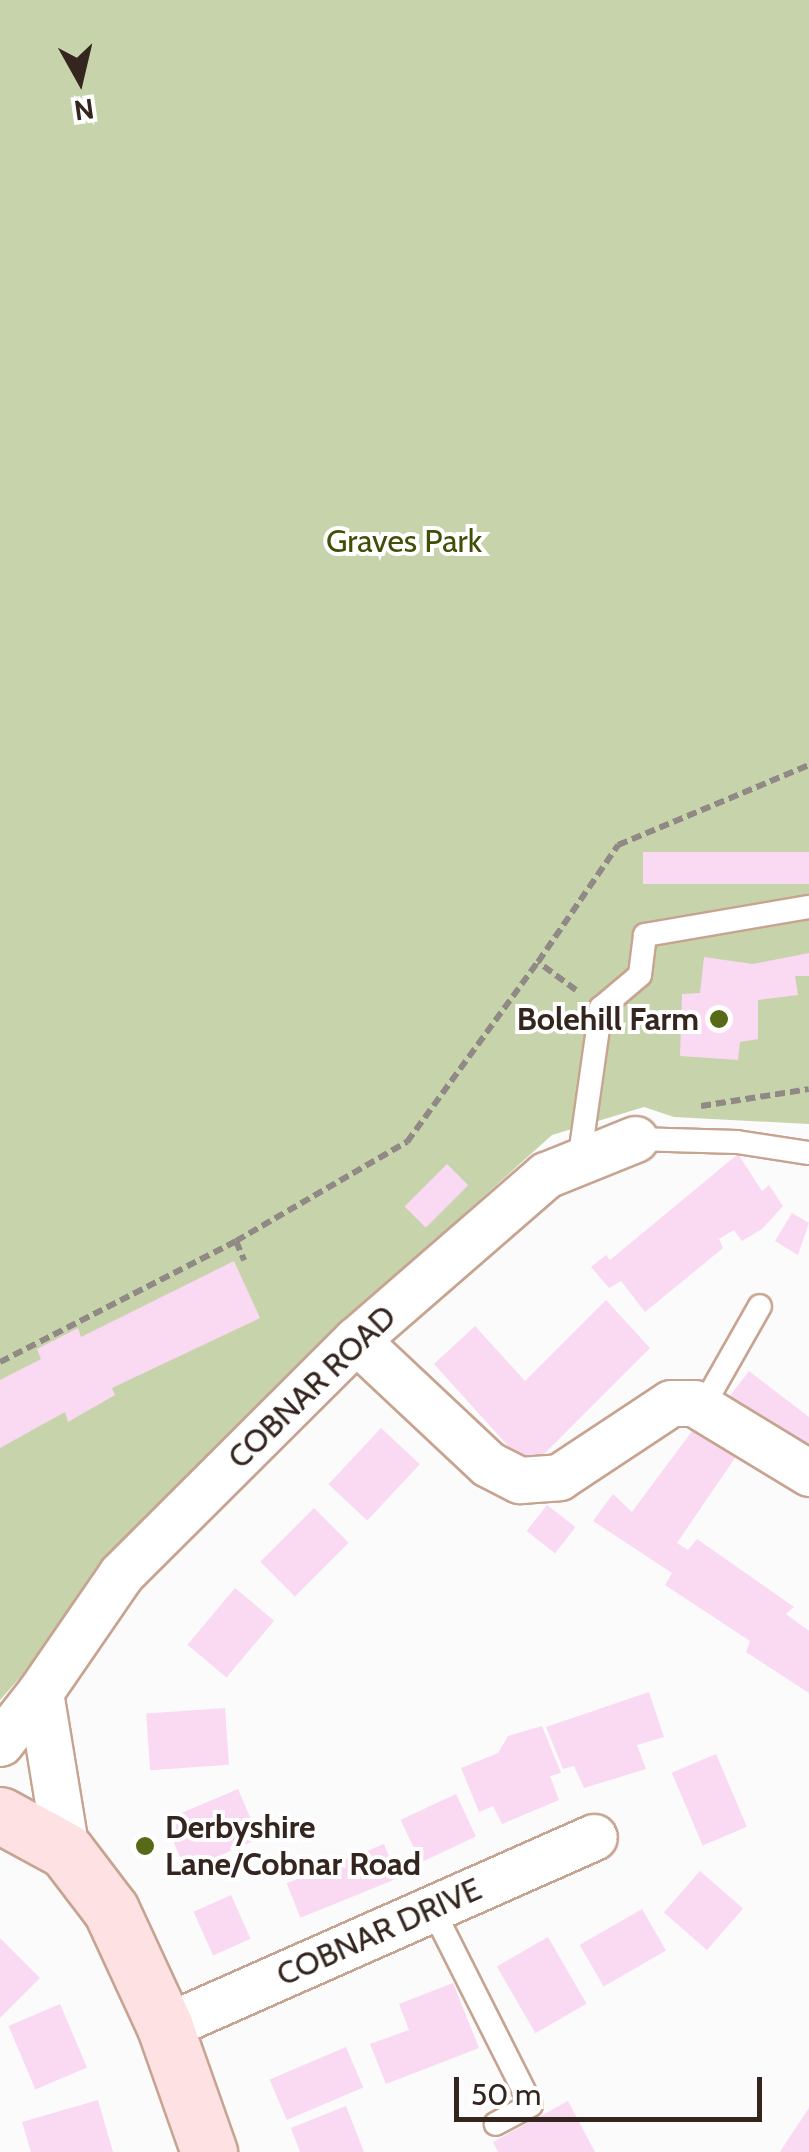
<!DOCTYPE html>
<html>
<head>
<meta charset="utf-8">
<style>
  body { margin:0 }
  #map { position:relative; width:809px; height:2152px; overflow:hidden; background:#fbfbfb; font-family:Cabin,sans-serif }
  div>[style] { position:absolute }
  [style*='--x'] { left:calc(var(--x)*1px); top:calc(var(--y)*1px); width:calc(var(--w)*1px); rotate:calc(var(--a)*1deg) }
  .green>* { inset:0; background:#c7d3aa }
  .building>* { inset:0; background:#fad9f2; transform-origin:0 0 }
  .path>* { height:6px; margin-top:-3px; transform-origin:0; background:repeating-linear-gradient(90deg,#908985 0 10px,transparent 0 15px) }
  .roads { filter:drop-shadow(2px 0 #c7a491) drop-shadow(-2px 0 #c7a491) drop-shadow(0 2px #c7a491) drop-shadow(0 -2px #c7a491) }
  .lane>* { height:22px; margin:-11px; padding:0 11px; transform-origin:11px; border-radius:11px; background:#fff }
  .street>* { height:45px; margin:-22.5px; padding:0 22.5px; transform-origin:22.5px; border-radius:22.5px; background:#fff }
  .secondary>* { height:55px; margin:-27.5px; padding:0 27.5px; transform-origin:27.5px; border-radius:27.5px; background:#fde1e3 }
  .dots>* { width:28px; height:28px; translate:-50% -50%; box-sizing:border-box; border:5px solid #fff; border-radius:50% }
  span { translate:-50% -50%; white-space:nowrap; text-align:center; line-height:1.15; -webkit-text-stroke:8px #fff; paint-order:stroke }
  .park-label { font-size:32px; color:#414f07 }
  .poi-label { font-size:32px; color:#34261f; font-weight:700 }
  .right { translate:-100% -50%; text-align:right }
  .left { translate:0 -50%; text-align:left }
  .street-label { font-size:32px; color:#34261f }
  .north { position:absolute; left:30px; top:30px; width:100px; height:100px; -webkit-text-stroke:8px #fff; paint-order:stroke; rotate:172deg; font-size:28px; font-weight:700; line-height:40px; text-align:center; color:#34261f }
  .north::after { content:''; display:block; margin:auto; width:35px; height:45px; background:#34261f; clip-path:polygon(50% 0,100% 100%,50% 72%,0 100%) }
  .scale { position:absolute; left:454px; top:2077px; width:308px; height:45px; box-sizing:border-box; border:5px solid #34261f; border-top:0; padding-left:12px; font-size:30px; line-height:35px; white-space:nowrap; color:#34261f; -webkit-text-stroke:8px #fff; paint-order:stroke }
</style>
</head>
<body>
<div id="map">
  <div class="green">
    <div style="clip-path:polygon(0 0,809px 0,809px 1124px,674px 1117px,644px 1107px,552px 1135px,386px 1284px,208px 1466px,0 1700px)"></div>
  </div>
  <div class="building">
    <div style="left:809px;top:852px;width:32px;height:166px;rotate:90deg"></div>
    <div style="clip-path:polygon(809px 953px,809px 976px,795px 976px,798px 995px,758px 1000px,758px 1039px,740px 1042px,738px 1060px,680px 1056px,682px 994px,700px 993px,704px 957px,753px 964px)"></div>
    <div style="clip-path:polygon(738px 1154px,762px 1191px,769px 1185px,783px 1206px,762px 1229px,742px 1241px,734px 1230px,719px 1239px,723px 1248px,645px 1312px,621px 1281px,609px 1288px,591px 1267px,606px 1255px,610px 1260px)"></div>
    <div style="left:447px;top:1164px;width:30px;height:60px;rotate:45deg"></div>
    <div style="clip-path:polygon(792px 1213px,809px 1223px,798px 1255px,775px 1241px)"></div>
    <div style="clip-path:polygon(234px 1261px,260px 1318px,112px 1388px,115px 1395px,68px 1422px,65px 1412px,0 1448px,0 1380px,41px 1359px,37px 1349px,78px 1328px,81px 1337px)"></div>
    <div style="clip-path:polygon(606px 1300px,650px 1348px,529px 1469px,434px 1364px,475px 1326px,525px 1381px)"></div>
    <div style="clip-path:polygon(749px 1371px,809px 1417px,809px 1460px,729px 1397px)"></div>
    <div style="clip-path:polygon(695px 1427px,737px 1455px,677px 1543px,688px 1550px,697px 1539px,794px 1607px,786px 1614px,809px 1631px,809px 1693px,746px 1652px,750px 1641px,665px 1585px,672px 1573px,593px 1521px,613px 1494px,632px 1512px)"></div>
    <div style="left:381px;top:1428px;width:53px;height:77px;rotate:43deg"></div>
    <div style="left:547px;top:1505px;width:36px;height:33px;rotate:38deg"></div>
    <div style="left:314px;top:1508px;width:49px;height:76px;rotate:45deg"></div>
    <div style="left:235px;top:1588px;width:51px;height:74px;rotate:40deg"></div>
    <div style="clip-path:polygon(649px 1692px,664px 1737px,637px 1745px,646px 1769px,584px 1788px,574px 1766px,563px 1769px,546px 1727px)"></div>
    <div style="left:225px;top:1708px;width:57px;height:79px;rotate:86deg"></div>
    <div style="clip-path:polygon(542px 1726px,561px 1773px,550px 1776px,559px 1800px,502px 1824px,493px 1806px,479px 1812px,461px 1768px,498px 1753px,508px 1736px)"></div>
    <div style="left:716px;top:1754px;width:79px;height:48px;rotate:67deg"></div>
    <div style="left:238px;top:1789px;width:54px;height:80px;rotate:67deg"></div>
    <div style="left:456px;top:1794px;width:47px;height:61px;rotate:65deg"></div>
    <div style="left:384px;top:1844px;width:37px;height:105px;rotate:68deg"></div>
    <div style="left:700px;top:1871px;width:57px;height:55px;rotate:41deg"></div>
    <div style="left:231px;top:1895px;width:48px;height:41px;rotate:66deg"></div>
    <div style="left:642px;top:1909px;width:48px;height:72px;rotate:60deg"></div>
    <div style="left:548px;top:1937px;width:77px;height:59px;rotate:60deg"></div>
    <div style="clip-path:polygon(0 1938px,40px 1978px,0 2018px)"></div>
    <div style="clip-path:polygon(453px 1983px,479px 2048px,386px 2084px,370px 2044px,409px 2030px,399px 2004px)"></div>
    <div style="left:60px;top:2004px;width:69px;height:56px;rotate:67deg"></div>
    <div style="left:346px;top:2047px;width:44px;height:83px;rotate:67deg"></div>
    <div style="clip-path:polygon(98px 2100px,113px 2152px,31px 2152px,22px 2122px)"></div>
    <div style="clip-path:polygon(568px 2101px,595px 2152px,498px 2152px,493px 2142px)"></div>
    <div style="clip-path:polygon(346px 2106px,364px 2152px,300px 2152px,291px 2128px)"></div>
    <div style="clip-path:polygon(809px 2108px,809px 2152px,780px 2152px,789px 2138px)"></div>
  </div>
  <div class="path">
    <div style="--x:576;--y:990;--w:47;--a:-143.6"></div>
    <div style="--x:538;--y:962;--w:142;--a:-55.6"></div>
    <div style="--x:618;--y:845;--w:207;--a:-22.7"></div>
    <div style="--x:701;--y:1106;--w:109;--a:-8.9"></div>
    <div style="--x:236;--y:1241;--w:21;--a:67"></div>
    <div style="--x:0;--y:1362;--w:265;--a:-27.1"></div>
    <div style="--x:236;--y:1241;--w:198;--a:-30.1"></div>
    <div style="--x:407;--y:1142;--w:223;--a:-54"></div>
  </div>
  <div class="roads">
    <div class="lane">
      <div style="--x:635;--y:1139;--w:102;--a:1.7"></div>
      <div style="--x:737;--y:1142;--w:73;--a:8.7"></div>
      <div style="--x:579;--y:1162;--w:156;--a:-81.9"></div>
      <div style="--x:601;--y:1008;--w:51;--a:-40.2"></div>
      <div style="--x:640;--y:975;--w:40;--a:-82.9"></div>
      <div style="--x:645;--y:935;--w:166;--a:-9.7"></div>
      <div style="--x:702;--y:1408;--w:117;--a:-60.4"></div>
      <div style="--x:432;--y:1908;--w:220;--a:63.3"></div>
      <div style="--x:531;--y:2105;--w:40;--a:152"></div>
    </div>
    <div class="street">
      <div style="--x:356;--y:1340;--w:181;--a:43.2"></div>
      <div style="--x:488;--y:1464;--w:36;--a:27"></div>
      <div style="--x:520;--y:1480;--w:39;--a:-4"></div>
      <div style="--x:559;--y:1477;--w:134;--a:-33.5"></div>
      <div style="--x:671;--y:1403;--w:23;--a:0"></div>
      <div style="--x:694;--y:1403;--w:135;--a:31.3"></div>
      <div style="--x:0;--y:1743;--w:65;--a:-51.9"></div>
      <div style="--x:66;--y:1851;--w:161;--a:-99.3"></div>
      <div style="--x:40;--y:1692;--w:143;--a:-55.5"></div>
      <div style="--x:121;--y:1574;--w:332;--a:-44.9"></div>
      <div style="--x:356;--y:1340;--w:252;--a:-41"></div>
      <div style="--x:546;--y:1175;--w:96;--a:-22"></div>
      <div style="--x:165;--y:2027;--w:469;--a:-23.9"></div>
    </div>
    <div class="secondary">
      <div style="--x:0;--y:1815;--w:75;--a:28.6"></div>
      <div style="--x:66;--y:1851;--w:74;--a:52.7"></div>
      <div style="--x:111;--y:1910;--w:129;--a:65.2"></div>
      <div style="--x:165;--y:2027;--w:133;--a:70.6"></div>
    </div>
  </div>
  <div class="dots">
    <div style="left:719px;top:1019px;background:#566a18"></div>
    <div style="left:145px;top:1846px;background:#566a18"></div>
  </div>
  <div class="park-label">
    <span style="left:404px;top:541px">Graves Park</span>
  </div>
  <div class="poi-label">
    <span class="right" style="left:699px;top:1019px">Bolehill Farm</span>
    <span class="left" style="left:165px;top:1846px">Derbyshire<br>Lane/Cobnar Road</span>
  </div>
  <div class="street-label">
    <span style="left:312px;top:1387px;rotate:-44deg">COBNAR ROAD</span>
    <span style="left:379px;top:1932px;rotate:-24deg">COBNAR DRIVE</span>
  </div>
  <div class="north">N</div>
  <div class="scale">50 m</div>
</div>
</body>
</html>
